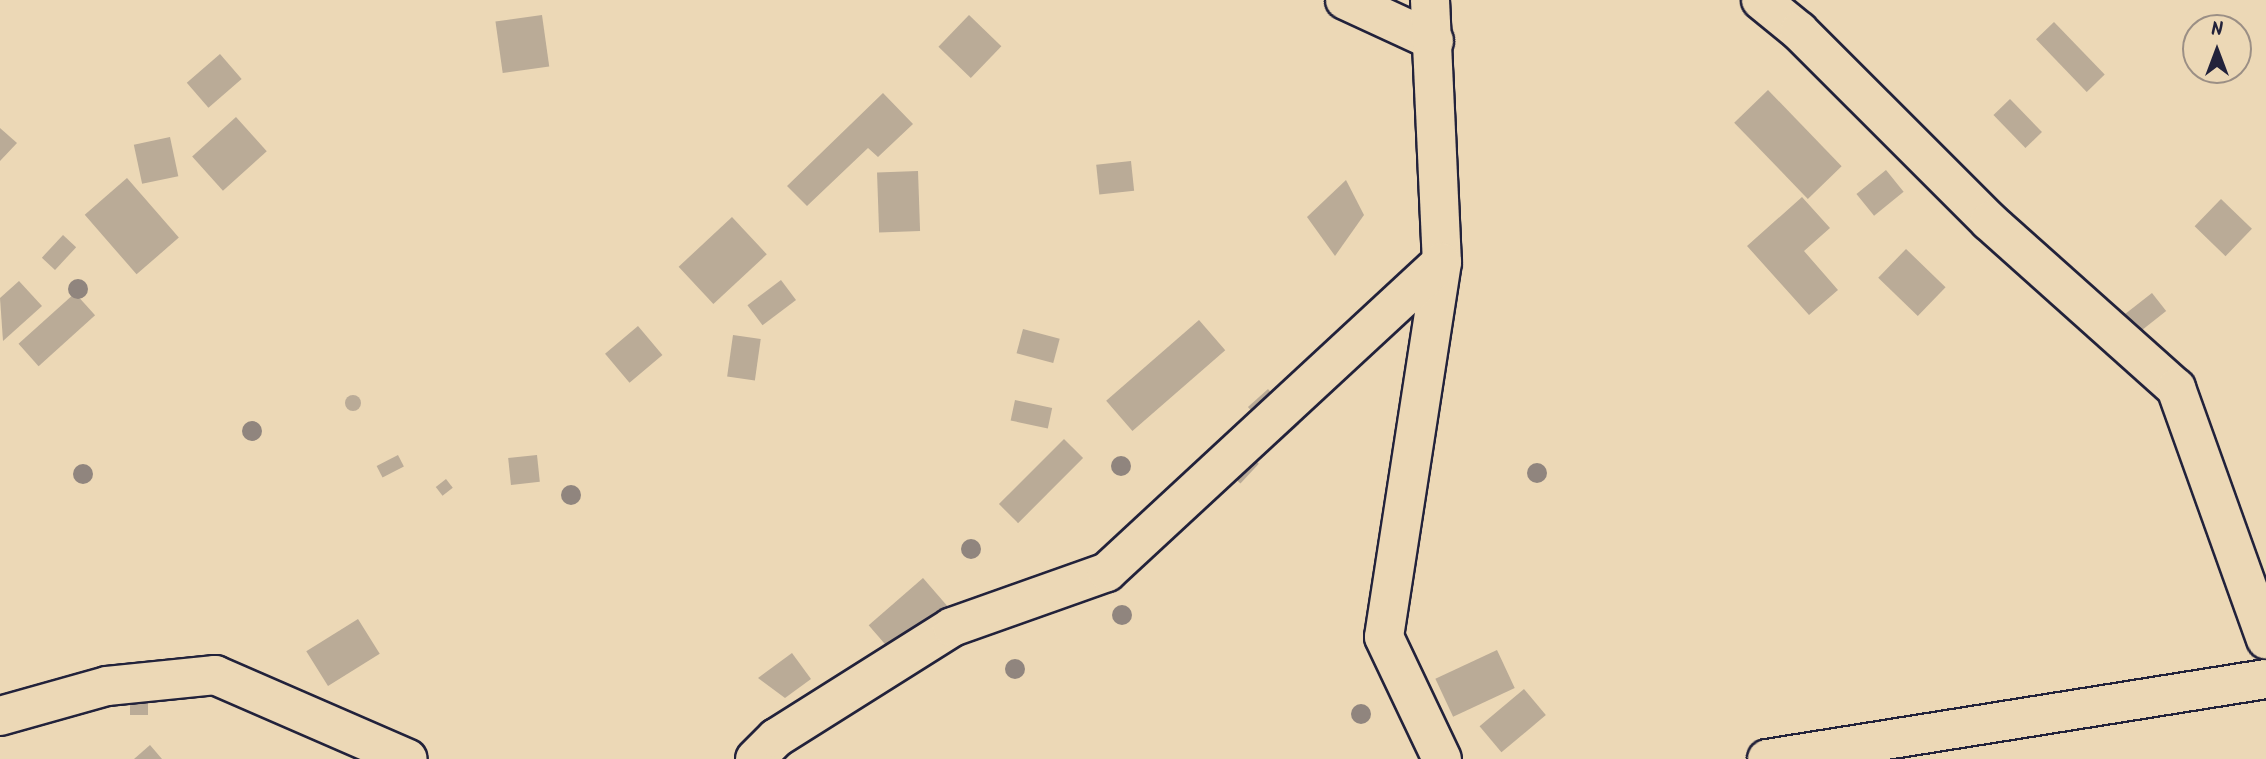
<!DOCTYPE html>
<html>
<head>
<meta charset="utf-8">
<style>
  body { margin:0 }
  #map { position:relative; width:2266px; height:759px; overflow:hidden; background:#ecd8b6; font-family:Kalam,sans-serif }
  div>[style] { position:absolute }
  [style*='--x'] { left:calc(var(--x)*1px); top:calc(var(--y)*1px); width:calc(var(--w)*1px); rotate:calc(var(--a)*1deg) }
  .building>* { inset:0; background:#baab97; transform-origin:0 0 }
  .round { border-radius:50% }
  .roads { filter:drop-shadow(2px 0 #22223b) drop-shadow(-2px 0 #22223b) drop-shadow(0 2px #22223b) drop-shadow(0 -2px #22223b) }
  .minor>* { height:38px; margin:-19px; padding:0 19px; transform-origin:19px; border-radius:19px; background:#ecd8b6 }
  .trees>* { width:20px; height:20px; margin:-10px; border-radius:50%; background:#90857e }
  span { translate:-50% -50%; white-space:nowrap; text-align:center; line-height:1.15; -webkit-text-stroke:6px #ecd8b6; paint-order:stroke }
  .north { position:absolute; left:2182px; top:14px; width:70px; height:70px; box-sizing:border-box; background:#ecd8b6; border:2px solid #9b8f85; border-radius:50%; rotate:0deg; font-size:19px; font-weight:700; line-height:28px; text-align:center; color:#22223b }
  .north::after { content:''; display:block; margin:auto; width:24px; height:32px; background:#22223b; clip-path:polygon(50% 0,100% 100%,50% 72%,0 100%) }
</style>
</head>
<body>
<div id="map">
  <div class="building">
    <div style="left:542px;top:15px;width:52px;height:47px;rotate:82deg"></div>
    <div style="left:969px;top:15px;width:45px;height:44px;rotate:44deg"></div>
    <div style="left:2054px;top:22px;width:73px;height:25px;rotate:46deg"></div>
    <div style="left:220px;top:54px;width:33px;height:44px;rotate:49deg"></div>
    <div style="left:1768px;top:90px;width:106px;height:47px;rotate:46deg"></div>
    <div style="clip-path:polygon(883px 93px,913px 124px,878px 157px,868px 148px,807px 206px,787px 186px)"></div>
    <div style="left:2010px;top:99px;width:46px;height:23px;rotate:46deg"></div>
    <div style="left:236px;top:117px;width:46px;height:59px;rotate:48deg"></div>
    <div style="clip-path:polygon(0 128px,17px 143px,0 161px)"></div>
    <div style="left:170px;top:137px;width:40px;height:37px;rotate:78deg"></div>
    <div style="left:1131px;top:161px;width:30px;height:35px;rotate:84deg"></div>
    <div style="left:1886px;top:170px;width:28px;height:38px;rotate:51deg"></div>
    <div style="left:918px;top:171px;width:60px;height:41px;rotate:88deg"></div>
    <div style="left:127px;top:178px;width:79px;height:56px;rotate:49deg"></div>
    <div style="clip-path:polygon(1346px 180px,1364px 215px,1335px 256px,1307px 217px)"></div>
    <div style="clip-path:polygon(1802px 197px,1830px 228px,1804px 251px,1838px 290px,1809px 315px,1747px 246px)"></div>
    <div style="left:2221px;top:199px;width:43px;height:38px;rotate:44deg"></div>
    <div style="left:732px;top:217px;width:51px;height:73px;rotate:47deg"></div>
    <div style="left:63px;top:235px;width:18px;height:31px;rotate:43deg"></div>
    <div style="left:1906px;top:249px;width:55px;height:40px;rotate:44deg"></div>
    <div style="left:781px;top:280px;width:25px;height:42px;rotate:53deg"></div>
    <div style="clip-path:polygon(19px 281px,42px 306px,3px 341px,0 298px)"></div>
    <div style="left:75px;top:293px;width:30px;height:76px;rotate:48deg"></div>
    <div style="left:2152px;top:293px;width:23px;height:37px;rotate:52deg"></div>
    <div style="left:1199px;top:320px;width:40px;height:123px;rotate:49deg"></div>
    <div style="left:638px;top:326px;width:38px;height:43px;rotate:50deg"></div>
    <div style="left:1023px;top:329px;width:38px;height:25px;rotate:15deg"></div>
    <div style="left:733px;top:335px;width:28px;height:42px;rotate:8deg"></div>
    <div style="left:1268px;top:389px;width:47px;height:27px;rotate:48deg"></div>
    <div class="round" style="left:345px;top:395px;width:16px;height:16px"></div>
    <div style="left:1015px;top:400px;width:38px;height:21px;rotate:12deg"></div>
    <div style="left:1064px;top:439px;width:27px;height:92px;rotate:45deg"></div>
    <div style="left:1242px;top:448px;width:23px;height:27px;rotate:43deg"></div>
    <div style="left:398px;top:455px;width:13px;height:24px;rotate:63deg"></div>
    <div style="left:537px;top:455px;width:27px;height:29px;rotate:84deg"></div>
    <div style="left:446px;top:479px;width:11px;height:13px;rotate:52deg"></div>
    <div style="left:923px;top:578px;width:41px;height:72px;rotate:49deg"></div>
    <div style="left:358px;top:619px;width:41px;height:61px;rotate:58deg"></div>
    <div style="left:1497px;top:650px;width:42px;height:68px;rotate:65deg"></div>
    <div style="clip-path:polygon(792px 653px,811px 679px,785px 698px,758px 678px)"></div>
    <div style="left:1524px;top:689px;width:34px;height:58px;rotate:50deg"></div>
    <div style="left:148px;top:690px;width:25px;height:18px;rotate:90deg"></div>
    <div style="clip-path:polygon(150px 745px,162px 759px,134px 759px)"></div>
  </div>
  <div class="roads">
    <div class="minor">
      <div style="--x:1345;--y:0;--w:98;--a:24.7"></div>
      <div style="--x:1430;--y:0;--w:262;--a:87.4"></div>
      <div style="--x:1442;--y:262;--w:379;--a:98.8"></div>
      <div style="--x:1384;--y:637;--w:135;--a:64.6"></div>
      <div style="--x:1761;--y:0;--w:49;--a:39.2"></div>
      <div style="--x:1799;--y:31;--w:269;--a:45"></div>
      <div style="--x:1989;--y:221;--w:251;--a:41.8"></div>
      <div style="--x:2176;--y:388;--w:267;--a:70.3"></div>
      <div style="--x:0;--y:716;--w:111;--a:-15.7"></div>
      <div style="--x:107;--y:686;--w:109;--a:-5.8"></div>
      <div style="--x:215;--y:675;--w:210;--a:23.5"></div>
      <div style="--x:755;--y:759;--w:30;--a:-45"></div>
      <div style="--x:776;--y:738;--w:208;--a:-32.2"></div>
      <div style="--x:952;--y:627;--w:164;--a:-19.5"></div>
      <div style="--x:1107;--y:572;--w:456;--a:-42.8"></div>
      <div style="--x:1767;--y:759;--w:505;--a:-9.11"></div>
    </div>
  </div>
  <div class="trees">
    <div style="left:78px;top:289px"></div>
    <div style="left:252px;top:431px"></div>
    <div style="left:1121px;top:466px"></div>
    <div style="left:1537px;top:473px"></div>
    <div style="left:83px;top:474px"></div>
    <div style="left:571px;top:495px"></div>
    <div style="left:971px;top:549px"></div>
    <div style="left:1122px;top:615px"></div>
    <div style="left:1015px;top:669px"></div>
    <div style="left:1361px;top:714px"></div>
  </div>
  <div class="north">N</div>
</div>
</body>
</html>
